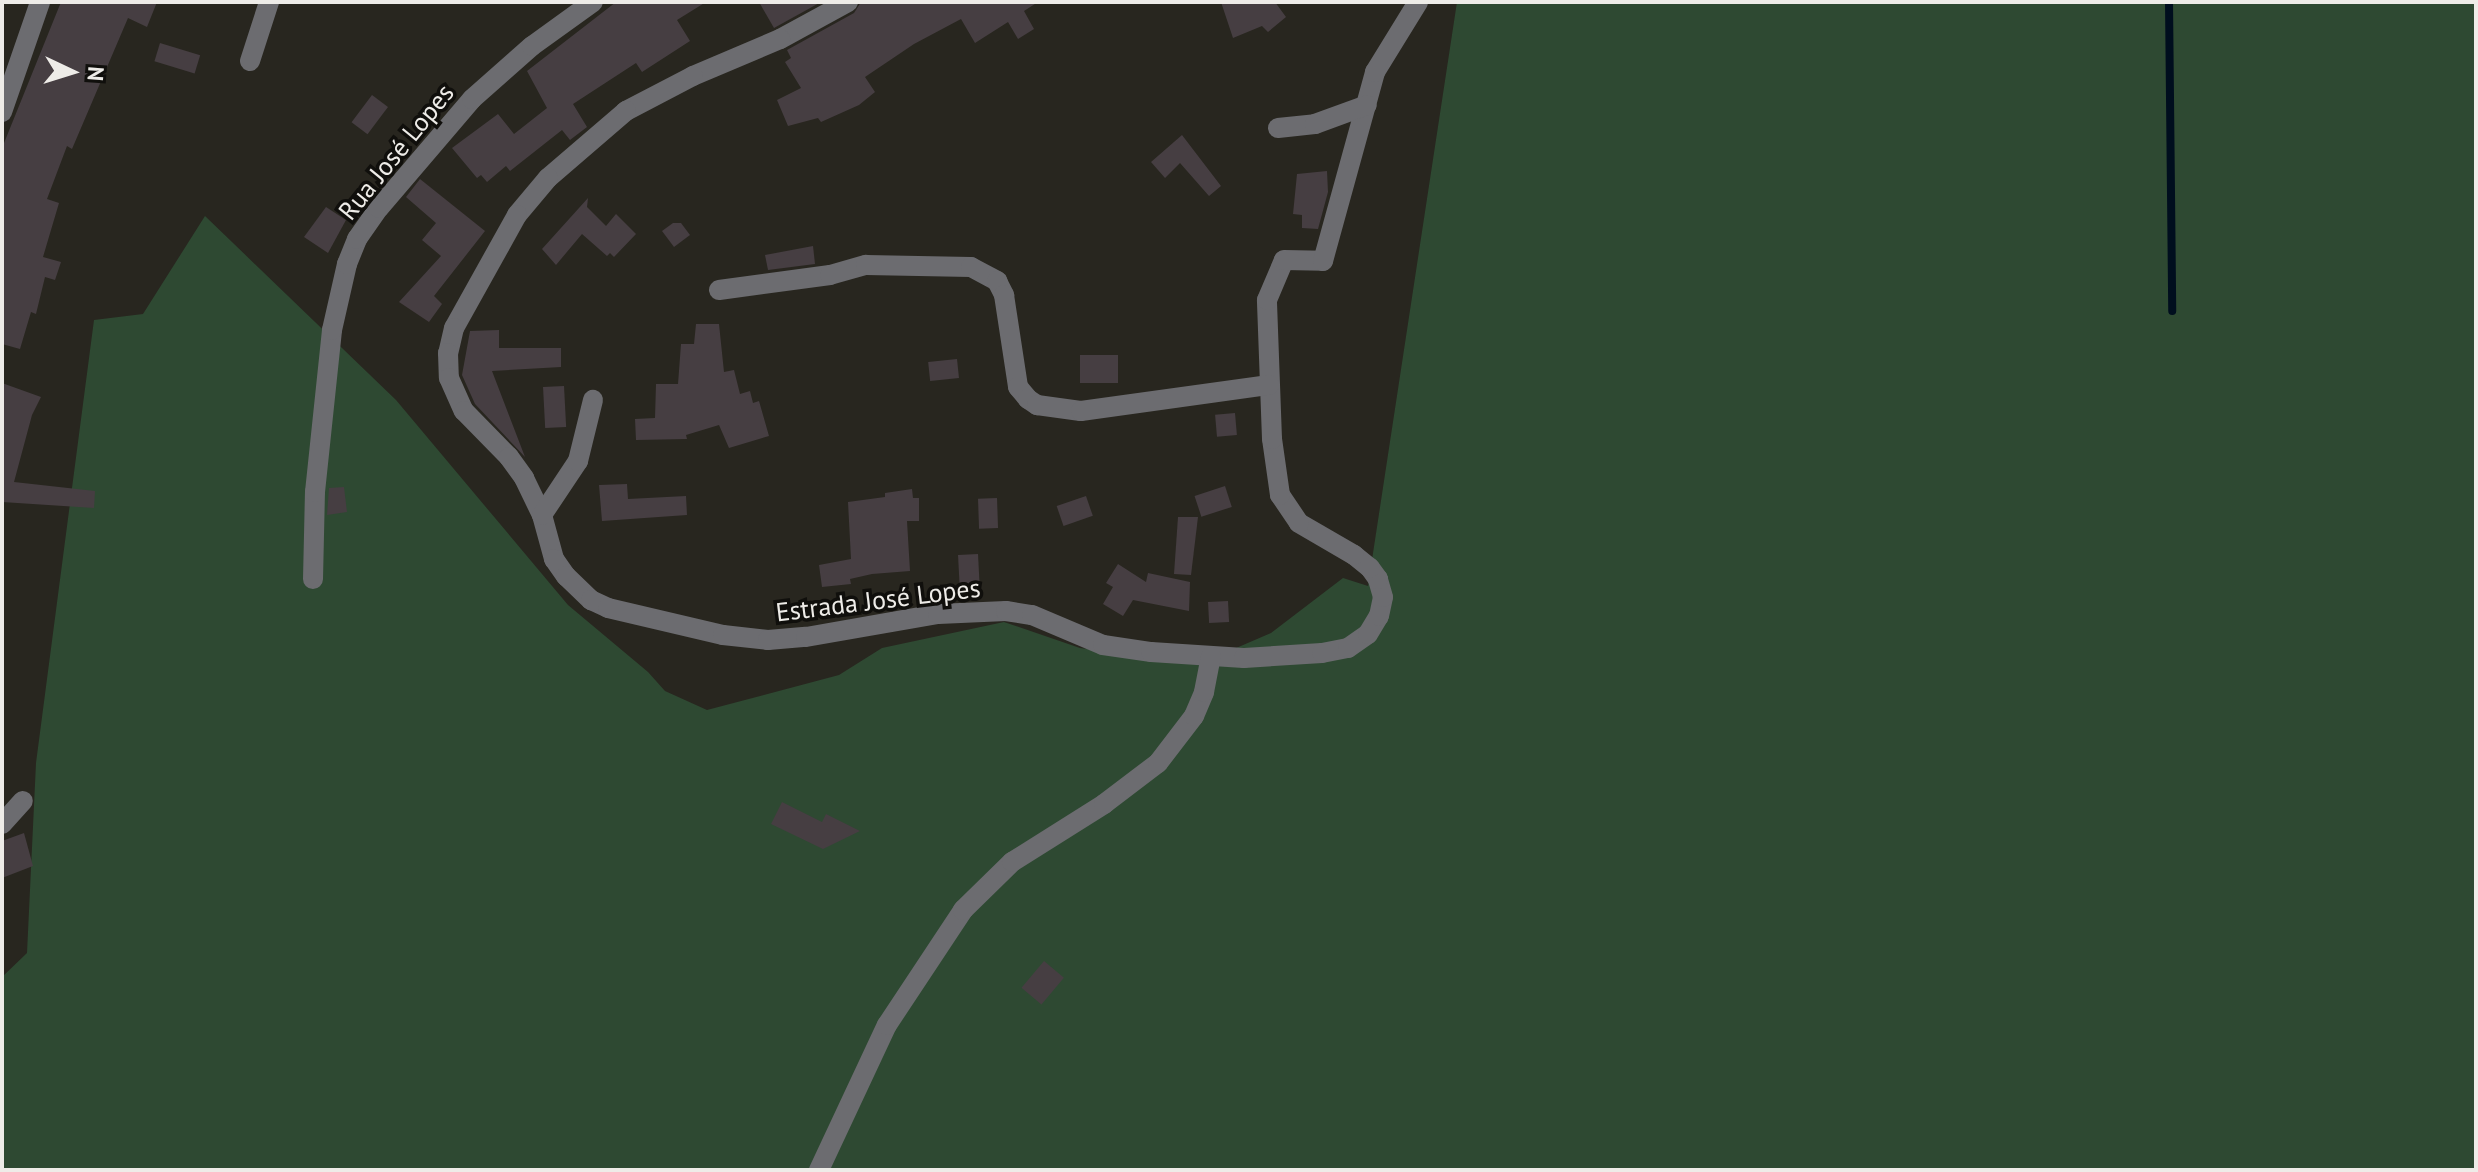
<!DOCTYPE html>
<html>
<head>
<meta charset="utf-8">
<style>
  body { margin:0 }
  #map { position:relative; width:2478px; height:1172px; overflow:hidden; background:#28261f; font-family:"PT Sans",sans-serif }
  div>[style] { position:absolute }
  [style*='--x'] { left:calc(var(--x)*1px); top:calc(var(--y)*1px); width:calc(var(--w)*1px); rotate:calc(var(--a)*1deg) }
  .green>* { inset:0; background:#2e4932 }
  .stream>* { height:8px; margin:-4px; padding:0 4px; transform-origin:4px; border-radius:4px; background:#000e1e }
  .building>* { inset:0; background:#463e42; transform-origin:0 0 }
  .minor>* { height:20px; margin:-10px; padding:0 10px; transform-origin:10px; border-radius:10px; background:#6c6c70 }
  span { translate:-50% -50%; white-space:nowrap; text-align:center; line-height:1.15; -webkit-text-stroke:7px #100f0c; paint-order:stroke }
  .street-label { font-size:26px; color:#eeece8 }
  .frame { position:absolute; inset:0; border:4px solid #eeece8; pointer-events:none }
  .north { position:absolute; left:32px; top:32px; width:80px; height:80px; -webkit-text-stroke:6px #100f0c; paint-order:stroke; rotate:94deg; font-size:22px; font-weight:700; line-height:32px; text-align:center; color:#eeece8 }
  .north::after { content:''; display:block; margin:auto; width:28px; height:36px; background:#eeece8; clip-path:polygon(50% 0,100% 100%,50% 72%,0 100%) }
</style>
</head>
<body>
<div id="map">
  <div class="green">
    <div style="clip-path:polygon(1457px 2px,2476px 2px,2476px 1170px,2px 1170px,2px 977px,27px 953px,36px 763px,94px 320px,143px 314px,205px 216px,396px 400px,568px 605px,648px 672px,665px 691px,707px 710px,839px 675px,882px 648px,1004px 622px,1080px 648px,1199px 664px,1271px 633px,1343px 578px,1368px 586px)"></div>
  </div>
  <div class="stream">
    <div style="--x:2169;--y:2;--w:309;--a:89.4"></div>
  </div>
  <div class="building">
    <div style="clip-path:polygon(61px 2px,157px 2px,147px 27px,128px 18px,72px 149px,67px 146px,47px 199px,59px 203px,43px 257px,61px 262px,55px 280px,45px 277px,36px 314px,31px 312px,20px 349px,2px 344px,2px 148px)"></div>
    <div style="clip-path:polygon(616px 2px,706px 2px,677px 20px,690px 41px,642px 72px,636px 63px,573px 104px,587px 127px,570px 140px,562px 130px,510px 171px,506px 166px,487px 182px,481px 175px,477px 178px,452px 148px,498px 114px,514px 134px,547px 108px,527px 71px)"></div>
    <div style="clip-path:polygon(759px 2px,821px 2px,774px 28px)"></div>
    <div style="clip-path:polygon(861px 2px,1038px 2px,1024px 11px,1034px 29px,1018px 39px,1008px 22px,975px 43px,961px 19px,914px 44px,865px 77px,875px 92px,859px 105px,821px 122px,818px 118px,788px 126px,777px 100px,801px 88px,785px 62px,791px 58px,787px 50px,854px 13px)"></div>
    <div style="clip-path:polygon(1221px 2px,1275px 2px,1286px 17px,1268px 32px,1262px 26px,1233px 38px)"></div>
    <div style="left:160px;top:43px;width:42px;height:19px;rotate:17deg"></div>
    <div style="left:372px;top:95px;width:20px;height:34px;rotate:37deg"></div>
    <div style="clip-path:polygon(1182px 135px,1221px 186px,1209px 196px,1180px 163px,1165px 178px,1151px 162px)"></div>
    <div style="clip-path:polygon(1327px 171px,1328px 192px,1318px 229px,1302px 228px,1302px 215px,1293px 214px,1297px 174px)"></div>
    <div style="clip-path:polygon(420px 179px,485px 231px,434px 296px,442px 304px,429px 322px,399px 302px,441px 256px,422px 240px,436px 223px,406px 197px)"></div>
    <div style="clip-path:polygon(588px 198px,587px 207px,606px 226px,616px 214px,636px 234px,614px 257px,610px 253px,607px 256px,582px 234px,556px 265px,542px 249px)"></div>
    <div style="clip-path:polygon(326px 207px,346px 220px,328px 253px,304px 237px)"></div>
    <div style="clip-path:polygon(673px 223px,681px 223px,690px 235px,674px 247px,662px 231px)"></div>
    <div style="clip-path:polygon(813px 246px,815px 264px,768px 270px,765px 255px)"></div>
    <div style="clip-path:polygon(696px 324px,719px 324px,724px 372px,734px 370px,740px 394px,750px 391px,753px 403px,759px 401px,769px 436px,729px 448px,719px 425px,686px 435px,687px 439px,636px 440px,635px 419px,655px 418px,656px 384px,678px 384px,681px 344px,694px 344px)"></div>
    <div style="clip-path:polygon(499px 330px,499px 348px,561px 348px,561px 367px,492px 371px,525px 457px,475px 404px,462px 375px,470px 331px)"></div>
    <div style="left:1080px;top:355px;width:38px;height:28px"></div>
    <div style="left:957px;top:359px;width:19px;height:29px;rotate:84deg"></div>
    <div style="clip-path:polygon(2px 383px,41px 397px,32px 415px,14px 482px,95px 491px,94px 508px,2px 502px)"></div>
    <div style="left:564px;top:386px;width:41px;height:21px;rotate:87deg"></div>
    <div style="left:1235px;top:413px;width:22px;height:20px;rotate:85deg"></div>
    <div style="clip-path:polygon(627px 484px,628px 499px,686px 496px,687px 515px,602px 521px,599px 485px)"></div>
    <div style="left:1225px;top:486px;width:22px;height:32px;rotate:72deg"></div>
    <div style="clip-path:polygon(344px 487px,347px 512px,327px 515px,329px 488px)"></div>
    <div style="clip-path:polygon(912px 489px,913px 498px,919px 498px,919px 521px,907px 521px,910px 571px,872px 574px,850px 579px,851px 584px,822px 587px,819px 565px,851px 559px,848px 502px,885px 497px,885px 493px)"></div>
    <div style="left:1086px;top:496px;width:21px;height:31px;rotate:71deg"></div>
    <div style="left:997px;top:498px;width:30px;height:19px;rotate:88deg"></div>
    <div style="clip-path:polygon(1178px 517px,1198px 517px,1191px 575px,1174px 574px)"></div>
    <div style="left:978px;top:554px;width:38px;height:20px;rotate:87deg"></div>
    <div style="clip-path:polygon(1118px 564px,1146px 582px,1148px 573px,1190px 582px,1189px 611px,1133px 600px,1123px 616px,1103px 604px,1113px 587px,1106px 583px)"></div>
    <div style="left:1228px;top:601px;width:21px;height:20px;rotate:87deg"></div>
    <div style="clip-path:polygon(782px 802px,822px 822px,826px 814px,860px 831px,823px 849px,771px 824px)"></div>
    <div style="clip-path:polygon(24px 833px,33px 866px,2px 878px,2px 841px)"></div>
    <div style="left:1044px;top:961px;width:26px;height:35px;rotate:40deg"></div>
  </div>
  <div class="minor">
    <div style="--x:848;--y:2;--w:77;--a:151.4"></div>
    <div style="--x:780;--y:39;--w:95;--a:157"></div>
    <div style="--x:693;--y:76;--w:76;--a:152.4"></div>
    <div style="--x:626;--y:111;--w:103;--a:139.3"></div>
    <div style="--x:548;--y:178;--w:48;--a:130"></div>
    <div style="--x:517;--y:215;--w:129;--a:119.1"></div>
    <div style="--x:454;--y:328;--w:26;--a:103"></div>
    <div style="--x:448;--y:353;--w:25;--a:88"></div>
    <div style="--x:449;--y:378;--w:36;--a:66"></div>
    <div style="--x:464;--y:411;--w:64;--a:45.6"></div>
    <div style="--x:509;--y:457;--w:26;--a:54"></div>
    <div style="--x:524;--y:478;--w:41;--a:64.1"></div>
    <div style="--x:542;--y:515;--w:46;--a:74.7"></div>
    <div style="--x:554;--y:559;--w:21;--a:55"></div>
    <div style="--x:566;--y:576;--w:35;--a:44"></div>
    <div style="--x:591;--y:600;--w:19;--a:25"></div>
    <div style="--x:608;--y:608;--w:118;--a:13.2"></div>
    <div style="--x:723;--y:635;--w:45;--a:6.3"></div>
    <div style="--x:768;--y:640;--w:38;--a:-5"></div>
    <div style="--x:806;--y:637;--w:134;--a:-9.9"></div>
    <div style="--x:938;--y:614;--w:68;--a:-2.5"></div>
    <div style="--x:1006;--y:611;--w:26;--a:9"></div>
    <div style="--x:1032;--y:615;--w:77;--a:22.9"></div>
    <div style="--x:1103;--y:645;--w:49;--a:8.3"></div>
    <div style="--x:1151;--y:652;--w:93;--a:3.7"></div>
    <div style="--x:1244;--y:658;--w:78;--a:-3.7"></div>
    <div style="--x:1322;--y:653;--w:26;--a:-11"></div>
    <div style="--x:1348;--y:648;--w:24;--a:-35"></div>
    <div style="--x:1368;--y:634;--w:21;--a:-59"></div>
    <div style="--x:1379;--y:616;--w:19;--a:-78"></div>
    <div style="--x:1383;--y:597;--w:19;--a:-106"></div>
    <div style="--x:1378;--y:579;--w:14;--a:-126"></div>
    <div style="--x:1370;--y:568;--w:21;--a:-141"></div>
    <div style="--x:1354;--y:555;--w:64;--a:-149.8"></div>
    <div style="--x:1299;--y:523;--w:34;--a:-124"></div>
    <div style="--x:1280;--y:495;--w:57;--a:-98.1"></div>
    <div style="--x:1272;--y:439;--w:139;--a:-92.1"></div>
    <div style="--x:1267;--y:300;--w:43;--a:-67"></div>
    <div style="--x:1284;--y:260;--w:39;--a:1"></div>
    <div style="--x:1323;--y:261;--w:196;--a:-74.6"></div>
    <div style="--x:1375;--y:72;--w:82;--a:-58.4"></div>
    <div style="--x:250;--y:61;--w:62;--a:-72.1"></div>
    <div style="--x:2;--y:112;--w:116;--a:-70.9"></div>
    <div style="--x:1278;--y:128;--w:37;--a:-6"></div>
    <div style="--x:1315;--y:124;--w:55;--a:-20.1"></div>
    <div style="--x:719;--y:290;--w:112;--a:-7.7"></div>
    <div style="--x:830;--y:275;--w:37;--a:-16"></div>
    <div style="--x:866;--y:265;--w:105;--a:1.1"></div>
    <div style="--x:971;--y:267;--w:30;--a:28"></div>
    <div style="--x:997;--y:281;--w:16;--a:63"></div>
    <div style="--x:1004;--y:295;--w:93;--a:81.3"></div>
    <div style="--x:1018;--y:387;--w:16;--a:50"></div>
    <div style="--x:1028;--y:399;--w:11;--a:34"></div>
    <div style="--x:1037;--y:405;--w:44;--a:7.8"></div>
    <div style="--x:1081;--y:411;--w:190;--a:-7.9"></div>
    <div style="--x:542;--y:515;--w:65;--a:-56.3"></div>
    <div style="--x:578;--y:461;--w:63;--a:-76.2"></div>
    <div style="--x:313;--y:579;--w:87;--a:-88.7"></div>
    <div style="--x:315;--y:492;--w:163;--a:-84"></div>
    <div style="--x:332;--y:330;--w:68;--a:-77.2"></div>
    <div style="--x:347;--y:264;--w:27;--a:-68"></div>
    <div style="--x:357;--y:239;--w:38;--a:-55"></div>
    <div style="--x:379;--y:208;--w:143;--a:-49.5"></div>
    <div style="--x:472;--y:99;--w:80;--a:-41.5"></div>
    <div style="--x:532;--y:46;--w:75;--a:-35.8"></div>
    <div style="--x:2;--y:824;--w:31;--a:-48"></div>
    <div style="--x:819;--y:1170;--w:160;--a:-64.9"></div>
    <div style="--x:887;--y:1025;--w:138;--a:-56.5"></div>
    <div style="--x:963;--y:910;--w:69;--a:-44.4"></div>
    <div style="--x:1012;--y:862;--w:109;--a:-32.2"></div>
    <div style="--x:1104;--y:804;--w:68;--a:-37.2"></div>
    <div style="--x:1158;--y:763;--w:59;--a:-52.5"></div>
    <div style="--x:1194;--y:716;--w:26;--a:-67"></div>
    <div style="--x:1204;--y:692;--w:36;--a:-79"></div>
  </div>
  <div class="street-label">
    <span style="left:396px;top:152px;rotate:-51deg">Rua José Lopes</span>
    <span style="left:878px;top:600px;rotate:-7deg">Estrada José Lopes</span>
  </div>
  <div class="frame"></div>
  <div class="north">N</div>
</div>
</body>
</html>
